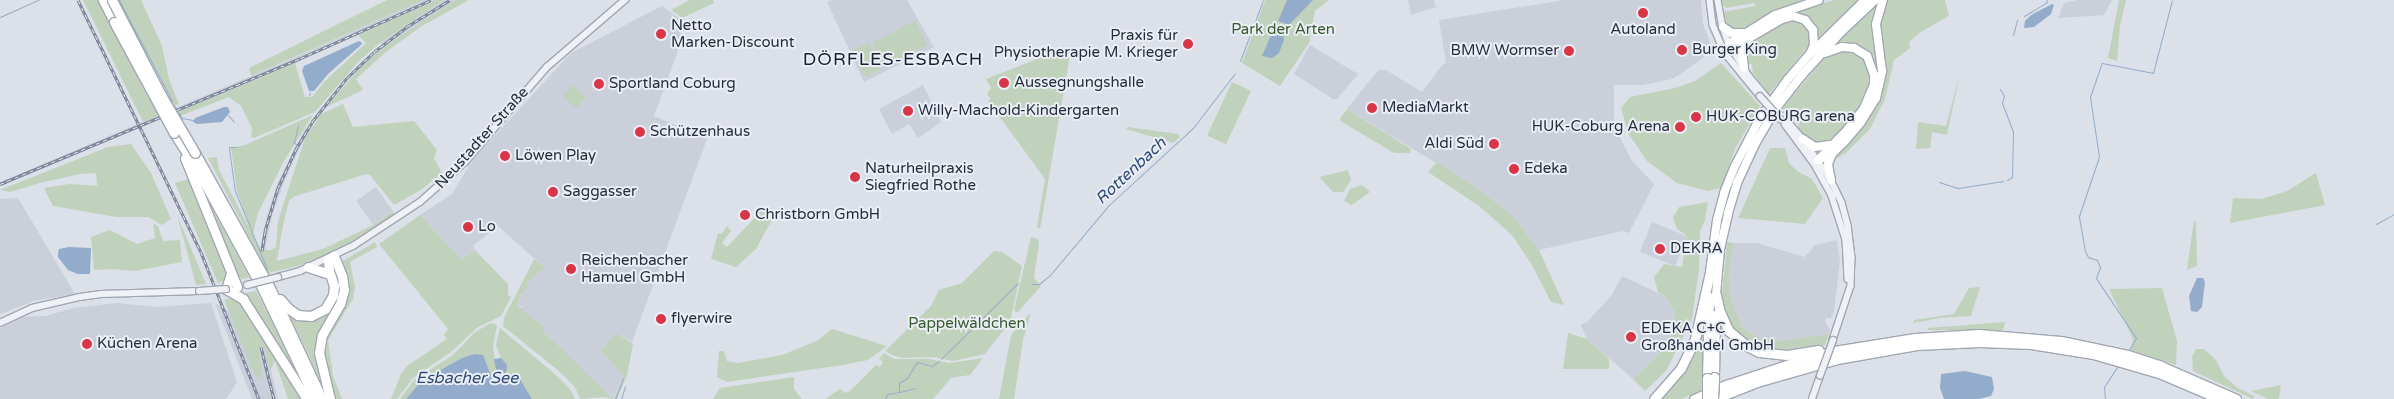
<!DOCTYPE html>
<html>
<head>
<meta charset="utf-8">
<style>
  body { margin:0 }
  #map { position:relative; width:2394px; height:399px; overflow:hidden; background:#dce0e8; font-family:"Varela Round",sans-serif }
  div>[style] { position:absolute }
  [style*='--x'] { left:calc(var(--x)*1px); top:calc(var(--y)*1px); width:calc(var(--w)*1px); rotate:calc(var(--a)*1deg) }
  .built>* { inset:0; background:#cacfda; transform-origin:0 0 }
  .green>* { inset:0; background:#c1d2bc; transform-origin:0 0 }
  .water>* { inset:0; background:#93accb }
  .stream>* { height:1px; margin:-0.5px; padding:0 0.5px; transform-origin:0.5px; border-radius:0.5px; background:#93accb }
  .roads { filter:drop-shadow(1px 0 #a1a7b2) drop-shadow(-1px 0 #a1a7b2) drop-shadow(0 1px #a1a7b2) drop-shadow(0 -1px #a1a7b2) }
  .tertiary>* { height:5.5px; margin:-2.75px; padding:0 2.75px; transform-origin:2.75px; border-radius:2.75px; background:#eff1f6 }
  .trunk>* { height:8px; margin:-4px; padding:0 4px; transform-origin:4px; border-radius:4px; background:#fff }
  .motorway>* { height:9px; margin:-4.5px; padding:0 4.5px; transform-origin:4.5px; border-radius:4.5px; background:#fff }
  .rail>* { height:3px; margin-top:-1.5px; transform-origin:0; background:repeating-linear-gradient(90deg,#ebeff5 0 4px,#747e92 0 8px); box-sizing:border-box; border-block:1px solid #747e92 }
  .bridges { filter:drop-shadow(1px 0 #a1a7b2) drop-shadow(-1px 0 #a1a7b2) drop-shadow(0 1px #a1a7b2) drop-shadow(0 -1px #a1a7b2) }
  .tertiary-bridge>* { height:5.5px; margin:-2.75px; padding:0 2.75px; transform-origin:2.75px; border-radius:2.75px; background:#eff1f6 }
  .motorway-bridge>* { height:9px; margin:-4.5px; padding:0 4.5px; transform-origin:4.5px; border-radius:4.5px; background:#fff }
  .dots>* { width:14px; height:14px; translate:-50% -50%; box-sizing:border-box; border:2px solid #ebeff5; border-radius:50% }
  span { translate:-50% -50%; white-space:nowrap; text-align:center; line-height:1.15; -webkit-text-stroke:4px #ebeff5; paint-order:stroke }
  .poi-label { font-size:15px; color:#252d3f }
  .left { translate:0 -50%; text-align:left }
  .right { translate:-100% -50%; text-align:right }
  .park-label { font-size:15px; color:#375c31 }
  .street-label { font-size:15px; color:#252d3f }
  .water-label { font-size:16px; color:#2c4a76; font-style:italic }
  .quarter-label { font-size:18px; color:#171e2f; letter-spacing:1px }
</style>
</head>
<body>
<div id="map">
  <div class="built">
    <div style="clip-path:polygon(423px 0,437px 0,295px 63px,0 186px,0 182px,280px 64px)"></div>
    <div style="clip-path:polygon(444px 0,455px 0,382px 48px,381px 42px)"></div>
    <div style="clip-path:polygon(832px 0,907px 0,934px 47px,864px 82px,827px 2px)"></div>
    <div style="clip-path:polygon(1408px 0,1434px 0,1436px 7px,1411px 15px)"></div>
    <div style="clip-path:polygon(1564px 0,1701px 0,1703px 24px,1713px 50px,1685px 71px,1672px 79px,1643px 85px,1614px 85px,1614px 122px,1617px 132px,1632px 161px,1654px 184px,1629px 233px,1622px 231px,1539px 250px,1514px 217px,1479px 189px,1347px 109px,1378px 70px,1386px 70px,1422px 92px,1443px 64px,1446px 63px,1439px 20px)"></div>
    <div style="clip-path:polygon(2078px 0,2112px 0,2104px 15px,2058px 18px,2064px 3px)"></div>
    <div style="clip-path:polygon(662px 6px,680px 19px,683px 37px,654px 116px,707px 139px,632px 342px,617px 333px,624px 376px,613px 399px,567px 355px,523px 311px,523px 307px,517px 306px,527px 283px,540px 270px,545px 268px,498px 226px,473px 246px,475px 250px,462px 260px,420px 215px,452px 194px,473px 159px,571px 53px)"></div>
    <div style="clip-path:polygon(1310px 45px,1358px 74px,1337px 99px,1333px 99px,1294px 74px)"></div>
    <div style="clip-path:polygon(923px 85px,941px 122px,918px 138px,909px 124px,892px 134px,879px 109px)"></div>
    <div style="clip-path:polygon(311px 128px,299px 149px,282px 187px,271px 219px,265px 251px,260px 250px,267px 216px,278px 182px,305px 129px)"></div>
    <div style="left:376px;top:187px;width:29px;height:24px;rotate:55deg"></div>
    <div style="clip-path:polygon(18px 198px,75px 294px,34px 301px,0 314px,0 199px)"></div>
    <div style="left:1652px;top:222px;width:38px;height:32px;rotate:22deg"></div>
    <div style="clip-path:polygon(1837px 240px,1840px 262px,1834px 311px,1831px 318px,1826px 318px,1825px 321px,1830px 330px,1829px 334px,1779px 341px,1758px 337px,1743px 328px,1733px 306px,1729px 287px,1730px 263px,1734px 243px,1757px 243px,1805px 257px,1815px 245px)"></div>
    <div style="clip-path:polygon(1622px 276px,1665px 296px,1675px 313px,1673px 332px,1659px 353px,1633px 379px,1587px 339px,1581px 325px,1588px 321px,1611px 296px)"></div>
    <div style="clip-path:polygon(117px 303px,156px 307px,211px 303px,237px 382px,226px 399px,0 399px,0 328px,23px 317px,46px 316px,73px 308px)"></div>
    <div style="clip-path:polygon(215px 303px,229px 311px,261px 378px,259px 347px,265px 347px,278px 399px,252px 399px)"></div>
  </div>
  <div class="green">
    <div style="clip-path:polygon(83px 0,98px 0,159px 115px,143px 122px)"></div>
    <div style="clip-path:polygon(118px 0,141px 0,162px 46px,169px 79px,179px 104px,174px 105px)"></div>
    <div style="clip-path:polygon(387px 0,423px 0,251px 76px,249px 68px)"></div>
    <div style="clip-path:polygon(437px 0,444px 0,381px 42px,359px 61px,315px 112px,254px 138px,251px 137px,252px 128px,241px 106px,229px 97px,180px 116px,178px 112px,295px 63px,305px 97px,312px 97px,324px 82px,366px 43px,358px 35px)"></div>
    <div style="clip-path:polygon(455px 0,469px 0,422px 26px,387px 51px,356px 79px,363px 90px,326px 107px,361px 67px,382px 48px)"></div>
    <div style="clip-path:polygon(690px 0,713px 0,714px 3px,682px 18px,671px 10px)"></div>
    <div style="clip-path:polygon(1265px 0,1329px 0,1315px 11px,1309px 43px,1280px 86px,1242px 63px)"></div>
    <div style="clip-path:polygon(1721px 0,1808px 0,1778px 10px,1739px 31px,1728px 28px,1723px 12px,1755px 6px,1755px 3px,1725px 8px)"></div>
    <div style="clip-path:polygon(1834px 0,1858px 0,1818px 39px,1815px 25px,1811px 19px,1797px 13px,1789px 13px)"></div>
    <div style="clip-path:polygon(1886px 0,1945px 0,1949px 16px,1919px 33px,1909px 42px,1910px 48px,1894px 60px,1885px 99px,1870px 129px,1846px 153px,1830px 162px,1881px 91px,1878px 26px)"></div>
    <div style="clip-path:polygon(2119px 0,2126px 0,2120px 26px,2117px 61px,2108px 58px)"></div>
    <div style="clip-path:polygon(1875px 5px,1872px 26px,1878px 76px,1872px 59px,1839px 44px,1833px 46px)"></div>
    <div style="clip-path:polygon(1791px 20px,1799px 20px,1805px 24px,1811px 34px,1811px 40px,1809px 45px,1769px 94px,1753px 73px,1752px 64px,1746px 63px,1744px 58px,1746px 47px,1783px 23px)"></div>
    <div style="left:915px;top:21px;width:27px;height:48px;rotate:63deg"></div>
    <div style="clip-path:polygon(868px 43px,875px 52px,873px 54px,881px 69px,865px 77px,852px 51px)"></div>
    <div style="clip-path:polygon(1840px 50px,1856px 52px,1863px 57px,1871px 77px,1870px 85px,1862px 103px,1840px 131px,1827px 142px,1818px 145px,1809px 142px,1798px 129px,1800px 121px,1796px 119px,1792px 121px,1783px 108px,1825px 57px)"></div>
    <div style="clip-path:polygon(1055px 52px,1069px 57px,1069px 61px,1040px 229px,1037px 227px,1045px 179px,988px 101px,991px 99px,987px 94px,991px 88px,986px 79px)"></div>
    <div style="clip-path:polygon(1721px 63px,1760px 106px,1736px 147px,1721px 188px,1708px 191px,1677px 183px,1647px 161px,1628px 133px,1621px 108px,1630px 97px,1675px 88px,1695px 81px)"></div>
    <div style="clip-path:polygon(1960px 73px,1947px 135px,1932px 132px,1930px 148px,1916px 149px,1918px 122px,1946px 126px)"></div>
    <div style="left:1232px;top:82px;width:21px;height:59px;rotate:25deg"></div>
    <div style="clip-path:polygon(574px 85px,586px 98px,576px 108px,562px 95px)"></div>
    <div style="clip-path:polygon(343px 104px,353px 127px,414px 121px,437px 150px,434px 158px,442px 173px,421px 190px,394px 205px,370px 175px,366px 174px,293px 197px,289px 201px,283px 225px,277px 261px,323px 249px,373px 225px,393px 211px,394px 214px,393px 218px,342px 248px,298px 266px,268px 273px,208px 158px,217px 157px,219px 170px,252px 233px,237px 191px,231px 148px,245px 145px,313px 115px,284px 161px,258px 213px,253px 233px,260px 250px,271px 250px,276px 247px,278px 221px,305px 138px,321px 114px)"></div>
    <div style="clip-path:polygon(1347px 109px,1411px 149px,1410px 153px,1394px 153px,1339px 120px)"></div>
    <div style="clip-path:polygon(1128px 127px,1178px 134px,1180px 137px,1173px 143px,1126px 129px)"></div>
    <div style="clip-path:polygon(131px 144px,151px 173px,171px 219px,162px 225px,148px 217px,116px 217px,53px 206px,44px 188px,69px 184px,97px 186px,96px 173px,80px 174px,40px 183px,10px 192px,0 190px,108px 147px)"></div>
    <div style="clip-path:polygon(1770px 148px,1785px 148px,1789px 163px,1797px 171px,1812px 179px,1823px 198px,1805px 224px,1738px 218px)"></div>
    <div style="clip-path:polygon(1437px 162px,1479px 189px,1514px 217px,1539px 250px,1564px 305px,1551px 302px,1532px 265px,1512px 235px,1479px 206px,1428px 172px)"></div>
    <div style="clip-path:polygon(1348px 170px,1351px 180px,1343px 192px,1333px 192px,1319px 177px)"></div>
    <div style="clip-path:polygon(2316px 173px,2325px 205px,2230px 223px,2233px 198px,2261px 199px,2287px 191px)"></div>
    <div style="clip-path:polygon(189px 179px,227px 275px,225px 280px,218px 283px,175px 183px)"></div>
    <div style="clip-path:polygon(1362px 185px,1370px 192px,1352px 205px,1344px 201px,1350px 189px)"></div>
    <div style="clip-path:polygon(203px 192px,209px 203px,249px 277px,243px 279px,236px 276px)"></div>
    <div style="clip-path:polygon(1708px 202px,1705px 220px,1700px 231px,1699px 269px,1692px 319px,1666px 371px,1645px 391px,1633px 379px,1659px 353px,1673px 332px,1675px 313px,1665px 296px,1658px 292px,1654px 277px,1664px 264px,1682px 267px,1687px 236px,1677px 229px,1673px 218px,1679px 207px)"></div>
    <div style="clip-path:polygon(764px 208px,773px 218px,756px 249px,736px 267px,711px 259px,718px 233px,722px 234px,727px 226px,731px 231px,722px 243px,727px 247px)"></div>
    <div style="clip-path:polygon(177px 215px,206px 284px,196px 285px)"></div>
    <div style="clip-path:polygon(420px 215px,462px 260px,475px 250px,508px 284px,508px 295px,511px 297px,501px 316px,478px 327px,451px 352px,413px 378px,397px 399px,391px 399px,401px 374px,407px 366px,447px 339px,444px 335px,448px 329px,379px 244px)"></div>
    <div style="clip-path:polygon(2194px 220px,2196px 222px,2197px 266px,2187px 270px)"></div>
    <div style="clip-path:polygon(153px 223px,158px 226px,163px 241px,180px 240px,182px 262px,135px 271px,111px 269px,94px 270px,91px 237px,110px 230px,137px 244px,155px 238px)"></div>
    <div style="clip-path:polygon(1031px 237px,1038px 239px,1039px 243px,1034px 278px,1041px 286px,1017px 313px,1014px 310px)"></div>
    <div style="clip-path:polygon(375px 242px,377px 247px,350px 262px,355px 287px,353px 299px,328px 340px,333px 376px,342px 399px,332px 399px,322px 355px,324px 336px,342px 307px,341px 262px)"></div>
    <div style="clip-path:polygon(1727px 242px,1734px 243px,1730px 263px,1729px 287px,1733px 306px,1743px 328px,1758px 337px,1779px 341px,1829px 334px,1825px 345px,1777px 350px,1759px 347px,1732px 329px,1724px 311px,1722px 296px)"></div>
    <div style="clip-path:polygon(994px 251px,1002px 252px,1022px 266px,1010px 322px,985px 354px,953px 361px,933px 357px,904px 358px,894px 356px,885px 351px,931px 306px,939px 290px,962px 283px)"></div>
    <div style="clip-path:polygon(534px 259px,546px 268px,542px 272px,540px 270px,527px 283px,529px 285px,521px 295px,517px 306px,521px 308px,524px 307px,523px 311px,544px 327px,544px 332px,613px 399px,604px 397px,580px 399px,575px 387px,560px 372px,503px 326px,504px 318px)"></div>
    <div style="clip-path:polygon(334px 268px,341px 287px,338px 302px,322px 330px,321px 375px,318px 375px,289px 314px,306px 319px,331px 306px,331px 269px)"></div>
    <div style="clip-path:polygon(1980px 287px,1971px 316px,1940px 318px,1913px 323px,1914px 320px,1954px 314px,1969px 288px)"></div>
    <div style="clip-path:polygon(2162px 288px,2177px 341px,2176px 365px,2131px 350px,2133px 339px,2109px 289px)"></div>
    <div style="clip-path:polygon(256px 291px,272px 322px,304px 388px,246px 297px,246px 293px)"></div>
    <div style="clip-path:polygon(230px 298px,241px 302px,304px 399px,288px 399px,275px 361px,270px 371px,264px 347px,259px 347px,262px 379px,255px 375px,224px 300px)"></div>
    <div style="clip-path:polygon(1031px 312px,1023px 340px,1014px 399px,999px 399px,1011px 335px)"></div>
    <div style="clip-path:polygon(2005px 322px,2003px 330px,1927px 330px,1928px 328px)"></div>
    <div style="clip-path:polygon(491px 323px,497px 325px,493px 345px,496px 370px,491px 375px,483px 355px,474px 354px,462px 358px,422px 380px,406px 399px,400px 399px,414px 380px,453px 355px,475px 332px)"></div>
    <div style="clip-path:polygon(500px 328px,556px 375px,570px 389px,575px 399px,532px 399px,520px 379px,510px 377px,506px 373px,496px 345px)"></div>
    <div style="clip-path:polygon(832px 329px,887px 346px,868px 360px,843px 365px,727px 382px,717px 377px,719px 351px,724px 351px,727px 361px,738px 363px,782px 355px,817px 341px)"></div>
    <div style="clip-path:polygon(1704px 330px,1702px 390px,1682px 399px,1660px 399px,1676px 380px,1701px 331px)"></div>
    <div style="clip-path:polygon(617px 333px,633px 344px,627px 375px,617px 399px,614px 399px,624px 376px,601px 350px)"></div>
    <div style="clip-path:polygon(1568px 333px,1587px 339px,1609px 359px,1609px 369px,1563px 369px)"></div>
    <div style="clip-path:polygon(2196px 349px,2204px 349px,2216px 360px,2224px 376px,2238px 388px,2254px 396px,2253px 399px,2193px 371px,2192px 357px)"></div>
    <div style="clip-path:polygon(884px 353px,894px 359px,928px 359px,949px 363px,983px 358px,970px 375px,951px 378px,933px 399px,825px 399px,840px 389px,845px 393px,850px 391px,876px 365px,880px 367px,883px 362px,879px 359px)"></div>
    <div style="clip-path:polygon(794px 377px,794px 389px,802px 399px,713px 399px,720px 388px)"></div>
    <div style="clip-path:polygon(2281px 385px,2279px 399px,2268px 399px,2251px 391px)"></div>
  </div>
  <div class="water">
    <div style="clip-path:polygon(1287px 0,1313px 0,1289px 25px,1278px 21px)"></div>
    <div style="clip-path:polygon(2052px 4px,2054px 5px,2051px 14px,2034px 27px,2024px 28px,2025px 21px,2031px 15px)"></div>
    <div style="clip-path:polygon(1274px 28px,1283px 29px,1284px 40px,1279px 53px,1272px 58px,1262px 56px)"></div>
    <div style="clip-path:polygon(359px 41px,362px 43px,361px 45px,328px 74px,314px 91px,309px 91px,302px 71px,304px 66px)"></div>
    <div style="clip-path:polygon(224px 107px,228px 107px,230px 112px,222px 122px,197px 124px,193px 122px,195px 118px)"></div>
    <div style="clip-path:polygon(69px 247px,91px 248px,90px 274px,78px 274px,68px 270px,58px 257px,58px 253px,59px 249px)"></div>
    <div style="clip-path:polygon(2197px 278px,2203px 278px,2205px 282px,2202px 307px,2197px 312px,2191px 311px,2189px 296px)"></div>
    <div style="clip-path:polygon(474px 354px,483px 355px,491px 375px,496px 370px,494px 359px,501px 358px,507px 365px,506px 373px,510px 377px,514px 375px,520px 379px,532px 399px,406px 399px,422px 380px,462px 358px)"></div>
    <div style="clip-path:polygon(1965px 371px,1992px 377px,1994px 389px,1991px 396px,1979px 399px,1944px 399px,1940px 388px,1941px 374px)"></div>
  </div>
  <div class="stream">
    <div style="--x:119;--y:0;--w:114;--a:62.3"></div>
    <div style="--x:2024;--y:16;--w:26;--a:-31"></div>
    <div style="--x:2046;--y:3;--w:3;--a:-72"></div>
    <div style="--x:0;--y:17;--w:42;--a:-24.1"></div>
    <div style="--x:2013;--y:35;--w:16;--a:-75"></div>
    <div style="--x:1240;--y:61;--w:65;--a:-69.3"></div>
    <div style="--x:2000;--y:89;--w:8;--a:60"></div>
    <div style="--x:2004;--y:96;--w:7;--a:106"></div>
    <div style="--x:2002;--y:103;--w:30;--a:69"></div>
    <div style="--x:2013;--y:131;--w:46;--a:91.2"></div>
    <div style="--x:2012;--y:177;--w:6;--a:149"></div>
    <div style="--x:309;--y:95;--w:3;--a:-72"></div>
    <div style="--x:174;--y:105;--w:4;--a:56"></div>
    <div style="--x:179;--y:113;--w:6;--a:59"></div>
    <div style="--x:182;--y:118;--w:11;--a:10"></div>
    <div style="--x:228;--y:115;--w:9;--a:49"></div>
    <div style="--x:296;--y:144;--w:2;--a:-153"></div>
    <div style="--x:294;--y:143;--w:18;--a:-77"></div>
    <div style="--x:236;--y:147;--w:7;--a:180"></div>
    <div style="--x:229;--y:147;--w:2;--a:90"></div>
    <div style="--x:229;--y:149;--w:42;--a:81.9"></div>
    <div style="--x:235;--y:191;--w:84;--a:67.7"></div>
    <div style="--x:1939;--y:182;--w:20;--a:18"></div>
    <div style="--x:1958;--y:188;--w:46;--a:-8.8"></div>
    <div style="--x:2376;--y:224;--w:21;--a:-29"></div>
    <div style="--x:1032;--y:284;--w:7;--a:0"></div>
    <div style="--x:1039;--y:284;--w:14;--a:-39"></div>
    <div style="--x:1050;--y:275;--w:92;--a:-49.9"></div>
    <div style="--x:1109;--y:205;--w:114;--a:-42.5"></div>
    <div style="--x:1193;--y:128;--w:69;--a:-52.6"></div>
    <div style="--x:2128;--y:351;--w:15;--a:-58"></div>
    <div style="--x:2136;--y:338;--w:72;--a:-123.7"></div>
    <div style="--x:2096;--y:278;--w:12;--a:-70"></div>
    <div style="--x:2100;--y:267;--w:8;--a:-113"></div>
    <div style="--x:2097;--y:260;--w:9;--a:-162"></div>
    <div style="--x:2088;--y:257;--w:7;--a:-117"></div>
    <div style="--x:2085;--y:251;--w:36;--a:-100"></div>
    <div style="--x:2079;--y:216;--w:62;--a:-71.3"></div>
    <div style="--x:2099;--y:157;--w:61;--a:-98.5"></div>
    <div style="--x:2090;--y:97;--w:36;--a:-71"></div>
    <div style="--x:2102;--y:63;--w:52;--a:11.1"></div>
    <div style="--x:2153;--y:73;--w:75;--a:-75.4"></div>
    <div style="--x:941;--y:359;--w:108;--a:-44.6"></div>
    <div style="--x:900;--y:392;--w:16;--a:-15"></div>
    <div style="--x:615;--y:399;--w:22;--a:-69"></div>
    <div style="--x:621;--y:399;--w:13;--a:-72"></div>
    <div style="--x:885;--y:399;--w:5;--a:-68"></div>
    <div style="--x:887;--y:394;--w:12;--a:-9"></div>
    <div style="--x:899;--y:392;--w:9;--a:-90"></div>
    <div style="--x:899;--y:383;--w:9;--a:-32"></div>
    <div style="--x:907;--y:378;--w:19;--a:-58"></div>
    <div style="--x:917;--y:362;--w:16;--a:15"></div>
    <div style="--x:932;--y:366;--w:9;--a:-36"></div>
    <div style="--x:2105;--y:399;--w:12;--a:-95"></div>
    <div style="--x:2104;--y:387;--w:27;--a:-57"></div>
  </div>
  <div class="roads">
    <div class="tertiary">
      <div style="--x:1710;--y:0;--w:25;--a:83"></div>
      <div style="--x:1713;--y:25;--w:30;--a:67"></div>
      <div style="--x:1725;--y:53;--w:55;--a:50.9"></div>
      <div style="--x:1718;--y:0;--w:27;--a:80"></div>
      <div style="--x:1723;--y:27;--w:18;--a:71"></div>
      <div style="--x:1729;--y:44;--w:38;--a:58"></div>
      <div style="--x:1749;--y:76;--w:33;--a:50"></div>
      <div style="--x:1783;--y:116;--w:30;--a:49"></div>
      <div style="--x:1803;--y:139;--w:50;--a:55.7"></div>
      <div style="--x:1831;--y:180;--w:25;--a:64"></div>
      <div style="--x:1842;--y:203;--w:23;--a:75"></div>
      <div style="--x:1848;--y:225;--w:32;--a:83"></div>
      <div style="--x:1852;--y:257;--w:29;--a:92"></div>
      <div style="--x:1851;--y:286;--w:57;--a:108.4"></div>
      <div style="--x:1785;--y:124;--w:49;--a:53.4"></div>
      <div style="--x:1814;--y:163;--w:38;--a:61"></div>
      <div style="--x:1832;--y:196;--w:46;--a:72.3"></div>
      <div style="--x:1846;--y:240;--w:39;--a:87"></div>
      <div style="--x:278;--y:277;--w:23;--a:-15"></div>
      <div style="--x:300;--y:271;--w:59;--a:-25.3"></div>
      <div style="--x:353;--y:246;--w:80;--a:-33.3"></div>
      <div style="--x:420;--y:202;--w:60;--a:-41.6"></div>
      <div style="--x:465;--y:162;--w:125;--a:-49.2"></div>
      <div style="--x:547;--y:67;--w:103;--a:-40.7"></div>
      <div style="--x:0;--y:323;--w:35;--a:-25"></div>
      <div style="--x:32;--y:308;--w:49;--a:-12.9"></div>
      <div style="--x:80;--y:297;--w:21;--a:-8"></div>
      <div style="--x:101;--y:294;--w:98;--a:-1.8"></div>
      <div style="--x:1812;--y:399;--w:24;--a:-71"></div>
    </div>
    <div class="trunk">
      <div style="--x:1723;--y:27;--w:11;--a:34"></div>
      <div style="--x:1732;--y:33;--w:13;--a:0"></div>
      <div style="--x:1729;--y:44;--w:54;--a:-32.2"></div>
      <div style="--x:1775;--y:15;--w:46;--a:-18.8"></div>
      <div style="--x:1732;--y:48;--w:58;--a:-30.1"></div>
      <div style="--x:1782;--y:19;--w:11;--a:-15"></div>
      <div style="--x:1793;--y:16;--w:13;--a:18"></div>
      <div style="--x:1805;--y:20;--w:13;--a:51"></div>
      <div style="--x:1813;--y:30;--w:15;--a:86"></div>
      <div style="--x:1814;--y:45;--w:8;--a:113"></div>
      <div style="--x:1744;--y:68;--w:18;--a:-96"></div>
      <div style="--x:1742;--y:50;--w:9;--a:-58"></div>
      <div style="--x:1803;--y:139;--w:14;--a:34"></div>
      <div style="--x:1815;--y:147;--w:15;--a:-8"></div>
      <div style="--x:1820;--y:158;--w:39;--a:-46"></div>
      <div style="--x:1847;--y:130;--w:28;--a:-52"></div>
      <div style="--x:1864;--y:108;--w:26;--a:-67"></div>
      <div style="--x:1874;--y:84;--w:9;--a:-90"></div>
      <div style="--x:1874;--y:75;--w:20;--a:-110"></div>
      <div style="--x:1867;--y:56;--w:15;--a:-148"></div>
      <div style="--x:1854;--y:48;--w:12;--a:-175"></div>
      <div style="--x:1842;--y:47;--w:18;--a:161"></div>
      <div style="--x:1818;--y:160;--w:15;--a:-23"></div>
      <div style="--x:1832;--y:154;--w:20;--a:-45"></div>
      <div style="--x:1846;--y:140;--w:23;--a:-50"></div>
      <div style="--x:1861;--y:122;--w:28;--a:-58"></div>
      <div style="--x:1876;--y:98;--w:28;--a:-77"></div>
      <div style="--x:1882;--y:71;--w:47;--a:-97.3"></div>
      <div style="--x:1876;--y:24;--w:25;--a:-74"></div>
      <div style="--x:1831;--y:180;--w:16;--a:-101"></div>
      <div style="--x:1828;--y:164;--w:11;--a:-68"></div>
      <div style="--x:1710;--y:272;--w:52;--a:-82.3"></div>
      <div style="--x:1717;--y:220;--w:28;--a:-75"></div>
      <div style="--x:1724;--y:193;--w:29;--a:-68"></div>
      <div style="--x:1735;--y:166;--w:54;--a:-62.5"></div>
      <div style="--x:1760;--y:118;--w:48;--a:-54.3"></div>
      <div style="--x:1788;--y:79;--w:33;--a:-49"></div>
      <div style="--x:1810;--y:54;--w:77;--a:-44.5"></div>
      <div style="--x:1716;--y:295;--w:46;--a:-85"></div>
      <div style="--x:1720;--y:249;--w:37;--a:-77"></div>
      <div style="--x:1728;--y:213;--w:31;--a:-73"></div>
      <div style="--x:1737;--y:183;--w:43;--a:-65.2"></div>
      <div style="--x:1755;--y:144;--w:42;--a:-59.7"></div>
      <div style="--x:1776;--y:108;--w:42;--a:-51.8"></div>
      <div style="--x:1802;--y:75;--w:58;--a:-47.8"></div>
      <div style="--x:1841;--y:32;--w:47;--a:-43.3"></div>
    </div>
    <div class="motorway">
      <div style="--x:103;--y:0;--w:25;--a:63"></div>
      <div style="--x:174;--y:133;--w:40;--a:57.1"></div>
      <div style="--x:196;--y:167;--w:140;--a:61.4"></div>
      <div style="--x:263;--y:290;--w:121;--a:64.5"></div>
      <div style="--x:195;--y:153;--w:152;--a:60.9"></div>
      <div style="--x:269;--y:286;--w:125;--a:64.9"></div>
      <div style="--x:185;--y:158;--w:139;--a:68"></div>
      <div style="--x:308;--y:267;--w:23;--a:18"></div>
      <div style="--x:231;--y:273;--w:17;--a:107"></div>
      <div style="--x:226;--y:289;--w:20;--a:30"></div>
      <div style="--x:243;--y:299;--w:119;--a:57.4"></div>
      <div style="--x:1716;--y:295;--w:17;--a:77"></div>
      <div style="--x:1720;--y:312;--w:21;--a:65"></div>
      <div style="--x:1729;--y:331;--w:23;--a:40"></div>
      <div style="--x:1747;--y:346;--w:13;--a:27"></div>
      <div style="--x:1759;--y:352;--w:28;--a:6"></div>
      <div style="--x:1787;--y:355;--w:32;--a:-9"></div>
      <div style="--x:280;--y:299;--w:13;--a:48"></div>
      <div style="--x:289;--y:309;--w:11;--a:34"></div>
      <div style="--x:298;--y:315;--w:13;--a:4"></div>
      <div style="--x:311;--y:316;--w:16;--a:-27"></div>
      <div style="--x:325;--y:309;--w:16;--a:-60"></div>
      <div style="--x:333;--y:295;--w:9;--a:-84"></div>
      <div style="--x:334;--y:286;--w:16;--a:-108"></div>
      <div style="--x:329;--y:271;--w:12;--a:-95"></div>
      <div style="--x:1714;--y:377;--w:62;--a:-89.1"></div>
      <div style="--x:1707;--y:378;--w:81;--a:-88.6"></div>
      <div style="--x:330;--y:399;--w:47;--a:-103.4"></div>
      <div style="--x:319;--y:353;--w:18;--a:-81"></div>
      <div style="--x:322;--y:335;--w:36;--a:-60"></div>
      <div style="--x:340;--y:304;--w:15;--a:-74"></div>
      <div style="--x:344;--y:290;--w:14;--a:-98"></div>
      <div style="--x:342;--y:276;--w:22;--a:-112"></div>
      <div style="--x:1654;--y:399;--w:41;--a:-48.9"></div>
      <div style="--x:1681;--y:368;--w:32;--a:-64"></div>
      <div style="--x:1695;--y:339;--w:69;--a:-77.4"></div>
      <div style="--x:1694;--y:399;--w:35;--a:-24"></div>
      <div style="--x:1726;--y:385;--w:70;--a:-18.4"></div>
      <div style="--x:1792;--y:363;--w:44;--a:-15.9"></div>
      <div style="--x:1834;--y:351;--w:82;--a:-9.1"></div>
      <div style="--x:1915;--y:338;--w:64;--a:-3.6"></div>
      <div style="--x:1979;--y:334;--w:82;--a:4.9"></div>
      <div style="--x:2061;--y:341;--w:68;--a:11.8"></div>
      <div style="--x:2128;--y:355;--w:35;--a:18"></div>
      <div style="--x:2161;--y:366;--w:82;--a:23.7"></div>
      <div style="--x:1714;--y:399;--w:46;--a:-21.6"></div>
      <div style="--x:1757;--y:382;--w:83;--a:-16"></div>
      <div style="--x:1837;--y:359;--w:81;--a:-9.9"></div>
      <div style="--x:1917;--y:345;--w:62;--a:-2.8"></div>
      <div style="--x:1979;--y:342;--w:52;--a:2.2"></div>
      <div style="--x:2031;--y:344;--w:63;--a:9.2"></div>
      <div style="--x:2093;--y:354;--w:69;--a:16.1"></div>
      <div style="--x:2159;--y:373;--w:66;--a:23.1"></div>
    </div>
  </div>
  <div class="rail">
    <div style="--x:78;--y:0;--w:280;--a:64"></div>
    <div style="--x:201;--y:252;--w:158;--a:68.5"></div>
    <div style="--x:0;--y:184;--w:326;--a:-22.7"></div>
    <div style="--x:301;--y:58;--w:142;--a:-24"></div>
    <div style="--x:262;--y:251;--w:20;--a:-81"></div>
    <div style="--x:265;--y:231;--w:45;--a:-73.2"></div>
    <div style="--x:278;--y:188;--w:43;--a:-65.2"></div>
    <div style="--x:296;--y:149;--w:31;--a:-59"></div>
    <div style="--x:312;--y:122;--w:56;--a:-51.5"></div>
    <div style="--x:347;--y:78;--w:37;--a:-44"></div>
    <div style="--x:374;--y:52;--w:43;--a:-37.4"></div>
    <div style="--x:408;--y:26;--w:49;--a:-31.8"></div>
    <div style="--x:261;--y:347;--w:54;--a:76"></div>
  </div>
  <div class="bridges">
    <div class="tertiary-bridge">
      <div style="--x:1760;--y:96;--w:31;--a:48"></div>
      <div style="--x:247;--y:285;--w:32;--a:-14"></div>
      <div style="--x:199;--y:291;--w:27;--a:-4"></div>
      <div style="--x:1820;--y:376;--w:38;--a:-70"></div>
    </div>
    <div class="motorway-bridge">
      <div style="--x:112;--y:0;--w:107;--a:62.7"></div>
      <div style="--x:161;--y:95;--w:67;--a:59.6"></div>
      <div style="--x:114;--y:22;--w:126;--a:61.6"></div>
      <div style="--x:1707;--y:399;--w:21;--a:-90"></div>
      <div style="--x:1713;--y:399;--w:22;--a:-87"></div>
    </div>
  </div>
  <div class="dots">
    <div style="left:1643px;top:13px;background:#d83547"></div>
    <div style="left:661px;top:34px;background:#d83547"></div>
    <div style="left:1188px;top:44px;background:#d83547"></div>
    <div style="left:1682px;top:50px;background:#d83547"></div>
    <div style="left:1569px;top:51px;background:#d83547"></div>
    <div style="left:1004px;top:83px;background:#d83547"></div>
    <div style="left:599px;top:84px;background:#d83547"></div>
    <div style="left:1372px;top:108px;background:#d83547"></div>
    <div style="left:908px;top:111px;background:#d83547"></div>
    <div style="left:1696px;top:117px;background:#d83547"></div>
    <div style="left:1680px;top:127px;background:#d83547"></div>
    <div style="left:640px;top:132px;background:#d83547"></div>
    <div style="left:1494px;top:144px;background:#d83547"></div>
    <div style="left:505px;top:156px;background:#d83547"></div>
    <div style="left:1514px;top:169px;background:#d83547"></div>
    <div style="left:855px;top:177px;background:#d83547"></div>
    <div style="left:553px;top:192px;background:#d83547"></div>
    <div style="left:745px;top:215px;background:#d83547"></div>
    <div style="left:468px;top:227px;background:#d83547"></div>
    <div style="left:1660px;top:249px;background:#d83547"></div>
    <div style="left:571px;top:269px;background:#d83547"></div>
    <div style="left:661px;top:319px;background:#d83547"></div>
    <div style="left:1631px;top:337px;background:#d83547"></div>
    <div style="left:87px;top:344px;background:#d83547"></div>
  </div>
  <div class="poi-label">
    <span class="left" style="left:671px;top:34px">Netto<br>Marken-Discount</span>
    <span style="left:1643px;top:30px">Autoland</span>
    <span class="right" style="left:1178px;top:44px">Praxis für<br>Physiotherapie M. Krieger</span>
    <span class="left" style="left:1692px;top:50px">Burger King</span>
    <span class="right" style="left:1559px;top:51px">BMW Wormser</span>
    <span class="left" style="left:1014px;top:83px">Aussegnungshalle</span>
    <span class="left" style="left:609px;top:84px">Sportland Coburg</span>
    <span class="left" style="left:1382px;top:108px">MediaMarkt</span>
    <span class="left" style="left:918px;top:111px">Willy-Machold-Kindergarten</span>
    <span class="left" style="left:1706px;top:117px">HUK-COBURG arena</span>
    <span class="right" style="left:1670px;top:127px">HUK-Coburg Arena</span>
    <span class="left" style="left:650px;top:132px">Schützenhaus</span>
    <span class="right" style="left:1484px;top:144px">Aldi Süd</span>
    <span class="left" style="left:515px;top:156px">Löwen Play</span>
    <span class="left" style="left:865px;top:177px">Naturheilpraxis<br>Siegfried Rothe</span>
    <span class="left" style="left:1524px;top:169px">Edeka</span>
    <span class="left" style="left:563px;top:192px">Saggasser</span>
    <span class="left" style="left:755px;top:215px">Christborn GmbH</span>
    <span class="left" style="left:478px;top:227px">Lo</span>
    <span class="left" style="left:1670px;top:249px">DEKRA</span>
    <span class="left" style="left:581px;top:269px">Reichenbacher<br>Hamuel GmbH</span>
    <span class="left" style="left:671px;top:319px">flyerwire</span>
    <span class="left" style="left:1641px;top:337px">EDEKA C+C<br>Großhandel GmbH</span>
    <span class="left" style="left:97px;top:344px">Küchen Arena</span>
  </div>
  <div class="park-label">
    <span style="left:1283px;top:30px">Park der Arten</span>
    <span style="left:967px;top:324px">Pappelwäldchen</span>
  </div>
  <div class="street-label">
    <span style="left:482px;top:138px;rotate:-48deg">Neustadter Straße</span>
  </div>
  <div class="water-label">
    <span style="left:1131px;top:171px;rotate:-43deg">Rottenbach</span>
    <span style="left:467px;top:378px">Esbacher See</span>
  </div>
  <div class="quarter-label">
    <span style="left:893px;top:59px">DÖRFLES-ESBACH</span>
  </div>
</div>
</body>
</html>
